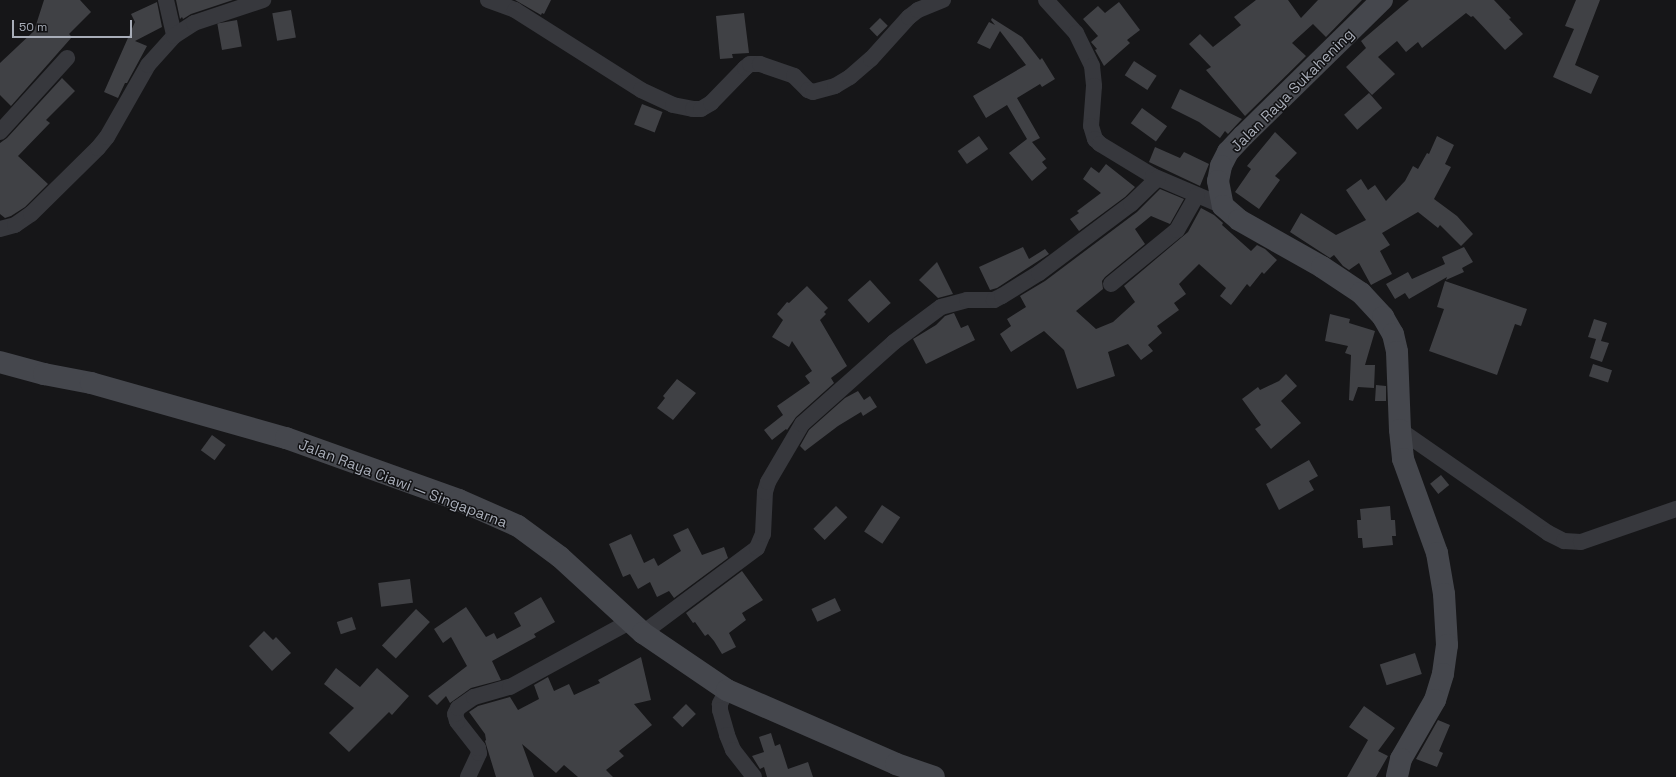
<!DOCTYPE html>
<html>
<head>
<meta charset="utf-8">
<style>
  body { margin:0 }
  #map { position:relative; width:1676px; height:777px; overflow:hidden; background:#161618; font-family:"Space Grotesk",sans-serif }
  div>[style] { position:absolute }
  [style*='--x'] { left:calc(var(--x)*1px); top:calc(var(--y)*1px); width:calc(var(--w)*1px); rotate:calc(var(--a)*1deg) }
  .building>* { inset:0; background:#404145; transform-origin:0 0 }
  .street>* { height:16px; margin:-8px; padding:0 8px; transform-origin:8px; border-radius:8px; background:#37383d }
  .secondary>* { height:22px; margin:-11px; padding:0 11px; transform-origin:11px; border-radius:11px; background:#45474d }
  span { translate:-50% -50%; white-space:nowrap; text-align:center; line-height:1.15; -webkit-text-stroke:3px #111113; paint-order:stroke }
  .street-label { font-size:15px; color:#a8adb8 }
  .scale { position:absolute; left:12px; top:20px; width:120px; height:18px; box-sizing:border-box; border:2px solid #a8adb8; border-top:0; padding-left:5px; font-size:12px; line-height:14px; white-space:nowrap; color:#a8adb8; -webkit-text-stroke:3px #111113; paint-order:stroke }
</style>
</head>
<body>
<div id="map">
  <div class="building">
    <div style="clip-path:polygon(44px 0,80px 0,91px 12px,69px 34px,72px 37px,11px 106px,0 95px,0 63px,34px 31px)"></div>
    <div style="clip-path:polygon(176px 0,233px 0,191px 14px,183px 19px,182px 17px,180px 19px)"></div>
    <div style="clip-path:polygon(515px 0,551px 0,544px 14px,542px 13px,541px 15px)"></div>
    <div style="clip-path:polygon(1256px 0,1288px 0,1301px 18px,1318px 0,1362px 0,1326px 37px,1313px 24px,1292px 43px,1306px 56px,1245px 116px,1206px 70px,1211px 67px,1189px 44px,1200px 34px,1213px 47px,1241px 25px,1234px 17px)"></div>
    <div style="clip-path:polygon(1409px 0,1494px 0,1511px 18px,1509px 19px,1523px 34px,1505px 50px,1473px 16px,1471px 17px,1466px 13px,1422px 48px,1418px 42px,1406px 52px,1397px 41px,1378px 57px,1395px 74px,1372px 95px,1346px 67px,1366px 48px,1361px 41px)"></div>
    <div style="clip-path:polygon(1576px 0,1600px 0,1575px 65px,1599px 76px,1591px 94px,1553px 77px,1574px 29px,1565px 26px)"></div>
    <div style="clip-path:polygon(157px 2px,162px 27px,135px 41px,147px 46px,127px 83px,125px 83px,118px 98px,104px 92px,135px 22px,131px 14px)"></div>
    <div style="clip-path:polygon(1119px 2px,1140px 30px,1127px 40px,1130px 43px,1104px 66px,1095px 50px,1097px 49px,1091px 42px,1098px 36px,1083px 19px,1098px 6px,1105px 13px)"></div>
    <div style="left:291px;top:10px;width:28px;height:19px;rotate:80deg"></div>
    <div style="clip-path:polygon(744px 13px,749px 53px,732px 54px,733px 58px,720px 59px,716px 16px)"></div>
    <div style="left:880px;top:18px;width:11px;height:15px;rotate:45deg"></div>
    <div style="clip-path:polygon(992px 18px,1022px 37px,1040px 60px,1042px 58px,1055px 79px,1042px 87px,1040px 84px,1017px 98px,1040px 138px,1032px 142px,1046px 159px,1042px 162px,1047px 168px,1032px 181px,1009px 153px,1027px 139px,1007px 105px,986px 118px,973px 96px,1026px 65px,1000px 31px,990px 49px,977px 43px,989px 22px,995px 25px,991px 20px)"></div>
    <div style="left:237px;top:20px;width:27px;height:20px;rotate:80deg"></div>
    <div style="left:1134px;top:61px;width:27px;height:17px;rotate:33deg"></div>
    <div style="clip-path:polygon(62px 78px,75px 91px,46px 120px,50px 123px,18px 156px,48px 184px,25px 207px,11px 216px,5px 218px,0 214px,0 143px,7px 138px)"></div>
    <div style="clip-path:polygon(1180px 89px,1242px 119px,1228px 134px,1225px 131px,1220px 138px,1199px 122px,1171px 108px)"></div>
    <div style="left:1369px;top:93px;width:20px;height:33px;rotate:49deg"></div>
    <div style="left:642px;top:104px;width:22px;height:22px;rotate:21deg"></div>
    <div style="left:1142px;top:108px;width:31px;height:19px;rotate:36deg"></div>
    <div style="clip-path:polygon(1275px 132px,1297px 153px,1275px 176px,1280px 180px,1259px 209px,1235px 192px,1251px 169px,1247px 166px)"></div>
    <div style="left:979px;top:136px;width:16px;height:26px;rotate:55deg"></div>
    <div style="clip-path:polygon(1437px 136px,1454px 145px,1445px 164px,1451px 167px,1434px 199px,1457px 216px,1473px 234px,1461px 246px,1440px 225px,1438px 228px,1418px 212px,1382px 233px,1390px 245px,1380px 251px,1392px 274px,1371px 285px,1359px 263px,1349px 270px,1343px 266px,1334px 255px,1330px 258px,1290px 232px,1301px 213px,1336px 235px,1366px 220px,1346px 190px,1361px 179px,1368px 190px,1375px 185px,1386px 201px,1405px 181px,1413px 166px,1418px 169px,1427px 153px,1429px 154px)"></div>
    <div style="clip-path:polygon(1155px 147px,1180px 158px,1184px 152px,1209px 164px,1200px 186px,1149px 162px)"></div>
    <div style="clip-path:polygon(1106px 164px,1135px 187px,1125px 197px,1079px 231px,1070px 219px,1079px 213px,1077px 211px,1101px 193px,1083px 179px,1091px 167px,1099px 173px)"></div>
    <div style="clip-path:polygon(1160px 189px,1184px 199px,1170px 224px,1151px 216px,1135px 229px,1145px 244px,1105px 277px,1102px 281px,1103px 289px,1076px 311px,1096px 329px,1113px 322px,1135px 302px,1124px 286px,1188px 232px,1201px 208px,1214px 215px,1223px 223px,1222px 225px,1251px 251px,1257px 245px,1265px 249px,1277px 260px,1264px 274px,1262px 272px,1250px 287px,1247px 284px,1231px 305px,1220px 296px,1226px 288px,1199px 264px,1179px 284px,1186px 294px,1174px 303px,1179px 310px,1157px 326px,1162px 333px,1148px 345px,1153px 351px,1141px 360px,1128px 344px,1108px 352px,1115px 376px,1077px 389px,1064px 350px,1044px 331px,1011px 352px,1000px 334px,1011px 326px,1007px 319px,1026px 307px,1020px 296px,1045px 281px,1137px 212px)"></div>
    <div style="clip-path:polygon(1023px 247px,1029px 259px,1045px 249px,1049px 254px,997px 288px,990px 290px,979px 267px)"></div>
    <div style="clip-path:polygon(1464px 247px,1473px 262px,1462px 268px,1464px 272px,1446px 280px,1447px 277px,1409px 299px,1405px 293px,1395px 299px,1386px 284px,1408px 272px,1412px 279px,1445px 264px,1442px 257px)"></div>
    <div style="clip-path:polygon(937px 262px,953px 294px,938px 298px,919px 280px)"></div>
    <div style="left:870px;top:280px;width:31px;height:30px;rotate:48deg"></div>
    <div style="clip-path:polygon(1445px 281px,1527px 309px,1521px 326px,1515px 324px,1497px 375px,1429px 351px,1444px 309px,1437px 307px)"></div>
    <div style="clip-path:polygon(807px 286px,828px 308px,824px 312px,826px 314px,820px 320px,847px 366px,831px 378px,834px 383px,796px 417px,787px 430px,786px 429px,772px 440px,764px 430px,783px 415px,777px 406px,810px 383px,805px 376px,812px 371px,792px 341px,789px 347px,772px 337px,783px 320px,777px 314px,787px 302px,789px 303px)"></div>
    <div style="clip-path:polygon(954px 313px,961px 328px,968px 325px,975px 340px,926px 364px,913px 339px,936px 325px,945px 316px)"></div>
    <div style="clip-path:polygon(1330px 314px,1350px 319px,1349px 323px,1375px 331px,1365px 365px,1375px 365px,1374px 388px,1358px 387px,1353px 401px,1349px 400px,1351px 355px,1345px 353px,1348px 346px,1325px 341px)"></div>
    <div style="clip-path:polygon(1594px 319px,1607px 323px,1601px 341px,1609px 343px,1602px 362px,1590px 358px,1596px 339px,1588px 337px)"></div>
    <div style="left:1593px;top:364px;width:20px;height:13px;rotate:18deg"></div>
    <div style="clip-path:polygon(1286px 374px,1297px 386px,1281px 401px,1301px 423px,1271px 449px,1255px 429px,1261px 425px,1242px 399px,1258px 387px,1260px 390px,1279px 381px)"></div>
    <div style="clip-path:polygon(677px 379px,696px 393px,673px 420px,657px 408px,665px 398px,663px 396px)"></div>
    <div style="clip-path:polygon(1376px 385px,1386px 386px,1386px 401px,1375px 401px)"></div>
    <div style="clip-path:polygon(858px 391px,864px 400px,870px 396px,877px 407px,863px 416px,861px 412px,838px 426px,805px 451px,800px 446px,809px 430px,845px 398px)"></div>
    <div style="left:212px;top:435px;width:17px;height:19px;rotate:36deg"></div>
    <div style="clip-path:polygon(1309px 460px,1318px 476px,1309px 481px,1314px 490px,1279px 510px,1266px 484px)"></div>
    <div style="left:1441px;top:475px;width:13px;height:14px;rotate:51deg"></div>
    <div style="left:882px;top:505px;width:22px;height:32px;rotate:34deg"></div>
    <div style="left:836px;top:506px;width:16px;height:32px;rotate:45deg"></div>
    <div style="clip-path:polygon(1390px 506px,1391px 520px,1395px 520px,1396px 536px,1392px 536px,1393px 545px,1363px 548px,1362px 538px,1358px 538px,1357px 520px,1361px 520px,1360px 509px)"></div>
    <div style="clip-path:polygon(688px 528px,702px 555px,724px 547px,728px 558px,674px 598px,669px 591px,657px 597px,650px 582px,638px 589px,630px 574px,623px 577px,609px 544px,631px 534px,644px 563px,654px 558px,658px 566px,681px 551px,673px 535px)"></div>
    <div style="clip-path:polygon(742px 571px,763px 600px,742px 613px,746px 620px,729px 633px,736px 647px,722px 654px,714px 641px,708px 634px,705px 636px,695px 622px,693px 623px,686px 613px)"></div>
    <div style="left:410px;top:579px;width:24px;height:32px;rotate:83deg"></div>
    <div style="clip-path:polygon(541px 597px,555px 622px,534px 634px,536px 637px,492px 661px,501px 680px,471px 688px,450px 703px,446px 696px,437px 705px,428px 696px,467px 666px,451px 637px,443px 643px,434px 629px,466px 607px,486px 637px,494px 633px,497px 639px,521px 626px,514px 613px)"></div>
    <div style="left:835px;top:598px;width:14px;height:26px;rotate:65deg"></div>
    <div style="left:416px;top:609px;width:19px;height:50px;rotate:43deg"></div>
    <div style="left:352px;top:617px;width:13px;height:16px;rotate:72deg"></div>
    <div style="clip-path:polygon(264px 631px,273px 640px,276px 637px,291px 653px,272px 671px,249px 646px)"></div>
    <div style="left:1415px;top:653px;width:22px;height:37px;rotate:72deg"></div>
    <div style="clip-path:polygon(641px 657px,651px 700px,634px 704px,652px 725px,619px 751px,624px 756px,606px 770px,613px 777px,578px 777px,564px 765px,556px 773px,522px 744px,534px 777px,496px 777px,485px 741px,486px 740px,485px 734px,469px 712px,478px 706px,510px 697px,518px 710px,539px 699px,534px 685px,548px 677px,554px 691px,569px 684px,574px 695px,600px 683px,598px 680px)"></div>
    <div style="clip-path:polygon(336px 668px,360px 687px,377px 668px,409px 696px,392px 715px,389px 712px,349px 752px,329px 733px,354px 708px,324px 684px)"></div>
    <div style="left:686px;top:704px;width:14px;height:19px;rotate:45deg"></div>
    <div style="clip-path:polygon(1364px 706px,1395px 728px,1378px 751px,1388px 756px,1376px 777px,1347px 777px,1368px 740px,1349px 727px)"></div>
    <div style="clip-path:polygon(1438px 720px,1450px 725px,1439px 751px,1443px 753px,1437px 767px,1416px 759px)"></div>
    <div style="clip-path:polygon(771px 733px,775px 746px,780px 744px,788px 769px,808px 762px,813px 777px,767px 777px,764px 767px,760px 769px,752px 756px,764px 752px,759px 737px)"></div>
  </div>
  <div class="street">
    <div style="--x:166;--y:0;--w:37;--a:77"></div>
    <div style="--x:488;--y:0;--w:29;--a:20"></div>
    <div style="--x:515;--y:10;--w:149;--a:32.4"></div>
    <div style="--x:641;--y:90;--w:35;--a:25"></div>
    <div style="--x:673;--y:105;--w:20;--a:11"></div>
    <div style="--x:693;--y:109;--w:8;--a:0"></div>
    <div style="--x:701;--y:109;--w:12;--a:-31"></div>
    <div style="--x:711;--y:103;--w:49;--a:-45.8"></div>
    <div style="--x:745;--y:68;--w:6;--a:-39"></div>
    <div style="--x:750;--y:64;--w:10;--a:0"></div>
    <div style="--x:760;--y:64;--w:36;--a:19"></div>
    <div style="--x:794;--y:76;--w:20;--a:45"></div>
    <div style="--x:808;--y:90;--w:5;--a:22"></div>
    <div style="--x:813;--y:92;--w:23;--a:-15"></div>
    <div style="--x:835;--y:86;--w:17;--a:-31"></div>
    <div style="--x:850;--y:77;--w:28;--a:-41"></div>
    <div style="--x:871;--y:59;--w:57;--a:-47.9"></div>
    <div style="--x:909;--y:17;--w:11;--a:-38"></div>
    <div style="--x:918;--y:10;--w:27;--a:-22"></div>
    <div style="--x:1046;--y:0;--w:45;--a:47.7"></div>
    <div style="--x:1076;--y:33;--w:37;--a:64"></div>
    <div style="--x:1092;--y:66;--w:20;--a:84"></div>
    <div style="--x:1094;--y:86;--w:40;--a:94.3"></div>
    <div style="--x:1091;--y:126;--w:14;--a:73"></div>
    <div style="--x:1095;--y:139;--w:7;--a:45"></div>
    <div style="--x:1100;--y:144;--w:62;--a:31.1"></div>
    <div style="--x:1153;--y:176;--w:76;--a:23.2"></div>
    <div style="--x:0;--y:132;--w:100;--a:-47.8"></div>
    <div style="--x:0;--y:229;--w:16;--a:-15"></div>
    <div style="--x:15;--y:225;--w:19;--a:-35"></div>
    <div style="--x:31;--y:214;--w:94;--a:-44.6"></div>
    <div style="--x:98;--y:148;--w:14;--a:-51"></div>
    <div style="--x:107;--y:137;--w:83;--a:-60.3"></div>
    <div style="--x:148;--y:65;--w:39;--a:-48"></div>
    <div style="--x:174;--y:36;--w:24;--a:-33"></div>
    <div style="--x:194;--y:23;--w:73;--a:-18.4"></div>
    <div style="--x:1111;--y:284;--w:85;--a:-39.3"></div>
    <div style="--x:1177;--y:230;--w:40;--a:-60.3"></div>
    <div style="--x:1400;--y:430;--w:180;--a:34.8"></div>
    <div style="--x:1548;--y:533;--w:18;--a:27"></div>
    <div style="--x:1564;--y:541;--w:17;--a:3"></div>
    <div style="--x:1581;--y:542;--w:101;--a:-19.2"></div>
    <div style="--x:643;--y:633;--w:142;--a:-36.7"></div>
    <div style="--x:757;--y:548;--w:15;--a:-67"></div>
    <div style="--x:763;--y:534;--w:42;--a:-87.3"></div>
    <div style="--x:765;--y:492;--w:10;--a:-73"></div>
    <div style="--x:768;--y:482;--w:67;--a:-59.6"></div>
    <div style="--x:802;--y:424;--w:123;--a:-41.7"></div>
    <div style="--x:894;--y:342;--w:59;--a:-36.7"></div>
    <div style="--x:941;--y:307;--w:27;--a:-15"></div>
    <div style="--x:967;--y:300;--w:27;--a:0"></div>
    <div style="--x:994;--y:300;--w:9;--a:-27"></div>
    <div style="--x:1002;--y:296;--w:44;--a:-31.9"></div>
    <div style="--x:1039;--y:273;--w:115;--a:-36.9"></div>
    <div style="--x:1131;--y:204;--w:37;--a:-44"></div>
    <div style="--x:727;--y:690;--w:16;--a:117"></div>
    <div style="--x:720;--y:704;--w:6;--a:90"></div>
    <div style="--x:720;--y:710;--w:26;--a:74"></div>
    <div style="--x:727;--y:735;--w:16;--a:68"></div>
    <div style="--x:733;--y:750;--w:34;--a:52"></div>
    <div style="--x:468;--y:777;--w:26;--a:-65"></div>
    <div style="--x:479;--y:753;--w:5;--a:-101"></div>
    <div style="--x:478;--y:748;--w:34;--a:-128"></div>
    <div style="--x:457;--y:721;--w:7;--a:-106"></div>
    <div style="--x:455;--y:714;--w:7;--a:-63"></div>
    <div style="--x:458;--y:708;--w:19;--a:-35"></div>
    <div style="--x:474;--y:697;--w:37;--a:-16"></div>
    <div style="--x:510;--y:687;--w:136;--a:-28.6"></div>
  </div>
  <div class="secondary">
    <div style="--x:1382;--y:0;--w:194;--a:135.6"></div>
    <div style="--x:1243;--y:136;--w:22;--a:133"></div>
    <div style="--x:1228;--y:152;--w:16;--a:117"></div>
    <div style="--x:1221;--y:166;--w:15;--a:101"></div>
    <div style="--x:1218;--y:181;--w:25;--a:79"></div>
    <div style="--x:1223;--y:206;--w:21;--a:41"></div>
    <div style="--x:1239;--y:220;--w:95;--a:29.5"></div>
    <div style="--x:1322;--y:267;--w:47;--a:33.7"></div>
    <div style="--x:1361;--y:293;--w:33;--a:47"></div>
    <div style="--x:1383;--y:317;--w:20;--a:60"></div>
    <div style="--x:1393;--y:334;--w:18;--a:77"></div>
    <div style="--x:1397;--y:352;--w:78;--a:87.8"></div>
    <div style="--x:1400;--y:430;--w:29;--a:84"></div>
    <div style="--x:1403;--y:459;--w:100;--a:70.1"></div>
    <div style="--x:1437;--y:553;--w:42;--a:80.3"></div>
    <div style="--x:1444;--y:594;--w:51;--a:86.6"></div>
    <div style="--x:1447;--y:645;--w:29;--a:98"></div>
    <div style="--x:1443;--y:674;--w:27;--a:107"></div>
    <div style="--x:1435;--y:700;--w:68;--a:120"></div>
    <div style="--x:1401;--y:759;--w:18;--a:103"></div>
    <div style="--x:0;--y:362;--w:46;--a:15.3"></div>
    <div style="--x:44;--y:374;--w:48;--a:10.8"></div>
    <div style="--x:91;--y:383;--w:203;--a:15.8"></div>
    <div style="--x:286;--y:438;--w:184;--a:19.7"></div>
    <div style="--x:459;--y:500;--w:64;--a:23.8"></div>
    <div style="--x:518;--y:526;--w:52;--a:36.4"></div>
    <div style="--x:560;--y:557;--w:113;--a:42.5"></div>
    <div style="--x:643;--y:633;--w:102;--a:34.2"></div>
    <div style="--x:727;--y:690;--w:184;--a:23.6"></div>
    <div style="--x:896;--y:764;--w:40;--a:18.9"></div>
  </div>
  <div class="street-label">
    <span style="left:1292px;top:90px;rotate:-45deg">Jalan Raya Sukahening</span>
    <span style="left:403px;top:483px;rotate:21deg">Jalan Raya Ciawi — Singaparna</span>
  </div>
  <div class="scale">50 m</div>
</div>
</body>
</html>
